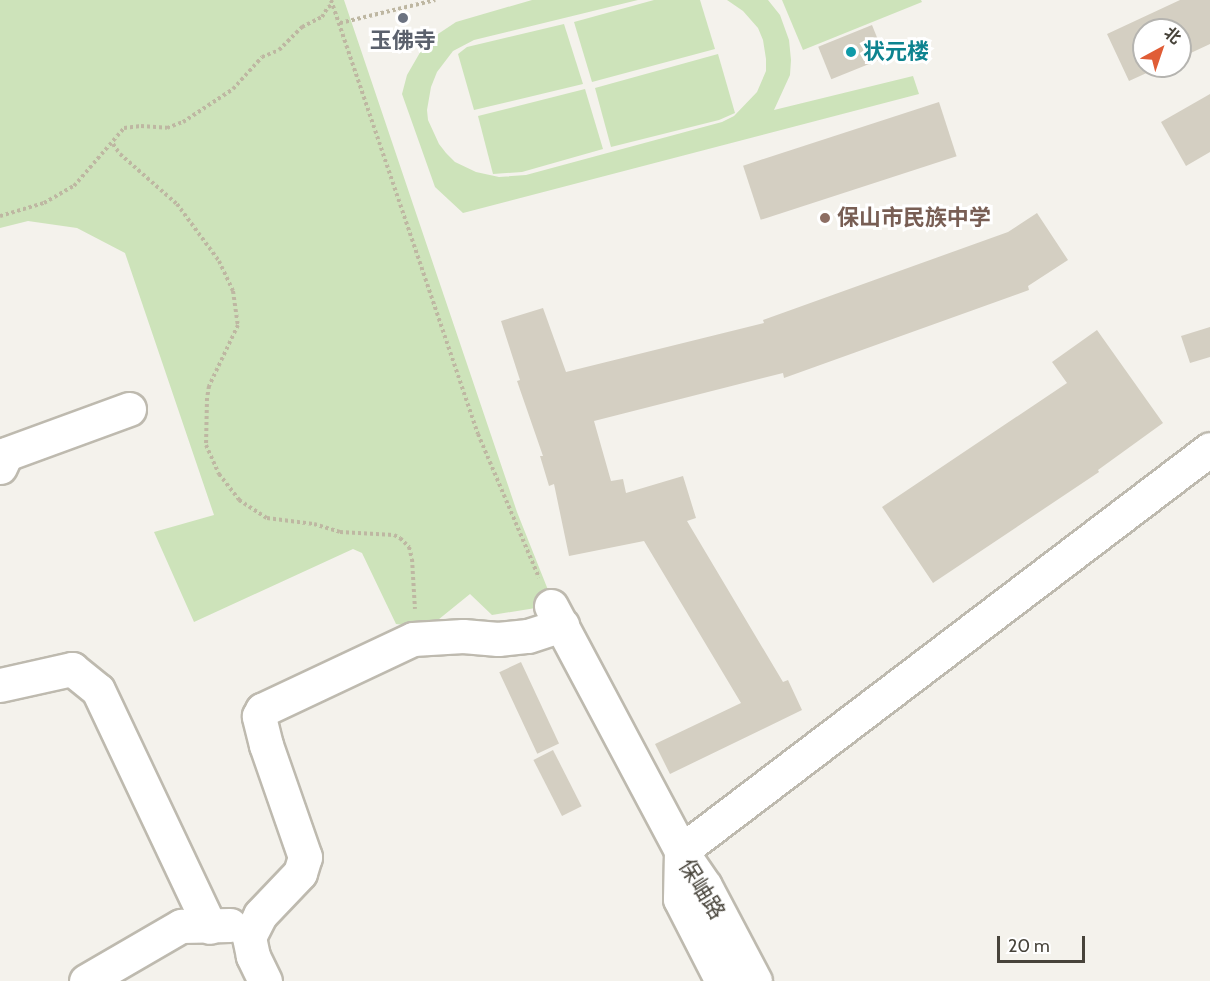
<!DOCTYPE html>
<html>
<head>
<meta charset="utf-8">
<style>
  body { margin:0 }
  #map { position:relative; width:1210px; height:981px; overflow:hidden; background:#f4f2ec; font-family:Cabin,"Noto Sans SC",sans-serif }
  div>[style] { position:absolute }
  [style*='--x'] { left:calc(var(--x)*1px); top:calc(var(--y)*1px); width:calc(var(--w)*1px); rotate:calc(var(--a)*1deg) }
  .green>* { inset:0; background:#cde3ba }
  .building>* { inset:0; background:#d4cfc2; transform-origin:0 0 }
  .path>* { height:4px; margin-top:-2px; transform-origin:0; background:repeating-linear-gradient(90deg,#beb7a2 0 3px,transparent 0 6px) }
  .roads { filter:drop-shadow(2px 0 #bebaaf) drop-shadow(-2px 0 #bebaaf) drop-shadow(0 2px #bebaaf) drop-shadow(0 -2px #bebaaf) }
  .minor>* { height:33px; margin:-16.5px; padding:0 16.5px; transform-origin:16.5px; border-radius:16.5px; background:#fff }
  .dots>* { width:16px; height:16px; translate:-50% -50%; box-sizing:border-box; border:3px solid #fff; border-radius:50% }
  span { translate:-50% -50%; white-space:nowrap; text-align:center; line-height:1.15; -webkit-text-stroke:6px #fff; paint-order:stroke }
  .worship-label { font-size:22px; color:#5b616d; font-weight:700 }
  .culture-label { font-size:22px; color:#0d838f; font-weight:700 }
  .left { translate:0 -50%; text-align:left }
  .education-label { font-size:22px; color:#785e54; font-weight:700 }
  .street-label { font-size:22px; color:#47433a }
  .north { position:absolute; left:1132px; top:18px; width:60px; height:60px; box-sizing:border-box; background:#fff; border:2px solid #b5b4b0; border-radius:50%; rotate:40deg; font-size:16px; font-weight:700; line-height:24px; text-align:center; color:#47433a }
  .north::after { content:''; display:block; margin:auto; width:21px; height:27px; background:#e05d36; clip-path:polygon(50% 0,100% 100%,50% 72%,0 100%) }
  .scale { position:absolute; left:997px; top:936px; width:88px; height:27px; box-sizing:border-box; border:3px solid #47433a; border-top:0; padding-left:8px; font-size:18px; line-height:21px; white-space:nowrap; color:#47433a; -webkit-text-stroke:4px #fff; paint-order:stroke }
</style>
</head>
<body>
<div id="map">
  <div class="green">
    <div style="clip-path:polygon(0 0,344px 0,517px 512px,554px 605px,492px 615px,470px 594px,428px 628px,396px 624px,362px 553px,353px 549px,194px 622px,154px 532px,214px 515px,125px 253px,77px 228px,28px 221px,0 228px)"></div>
    <div style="clip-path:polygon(532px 0,638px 0,474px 40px,453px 51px,437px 72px,431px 87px,427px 110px,428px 120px,439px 144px,446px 153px,455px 162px,476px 172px,499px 177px,526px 175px,722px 122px,734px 116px,757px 92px,766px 71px,766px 59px,763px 40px,758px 28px,743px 11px,727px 0,768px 0,780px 15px,789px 40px,791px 60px,790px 75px,774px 110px,913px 76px,919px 94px,463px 213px,435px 187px,402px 94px,407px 75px,422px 49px,435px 36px,456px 22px)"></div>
    <div style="clip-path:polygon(654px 0,700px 0,715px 49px,592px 82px,574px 22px)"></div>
    <div style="clip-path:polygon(782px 0,921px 0,922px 2px,803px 50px)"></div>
    <div style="clip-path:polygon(564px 24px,583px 84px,474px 110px,458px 54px,467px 47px)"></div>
    <div style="clip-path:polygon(718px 54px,735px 113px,719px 120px,611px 147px,595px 88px)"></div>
    <div style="clip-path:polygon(585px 89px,603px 149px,522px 172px,493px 174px,478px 116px)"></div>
  </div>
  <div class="building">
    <div style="clip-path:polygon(1180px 0,1210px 0,1210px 44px,1180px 58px,1180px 30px,1144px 30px,1144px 66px,1162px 66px,1129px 81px,1107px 34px)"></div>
    <div style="left:872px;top:25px;width:35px;height:58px;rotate:68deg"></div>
    <div style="clip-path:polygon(1210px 94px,1210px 152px,1186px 166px,1161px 122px)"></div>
    <div style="left:939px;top:102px;width:57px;height:206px;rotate:72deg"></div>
    <div style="clip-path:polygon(1037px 213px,1068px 260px,1028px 286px,1029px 290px,784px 378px,783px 373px,594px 421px,611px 481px,623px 479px,626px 493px,683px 476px,696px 518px,687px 521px,783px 682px,788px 680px,802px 710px,670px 774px,655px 744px,741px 703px,644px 541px,569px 556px,554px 484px,549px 486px,540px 456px,543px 456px,517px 381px,520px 380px,501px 321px,543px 308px,566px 372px,764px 323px,763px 320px,1008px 232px)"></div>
    <div style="clip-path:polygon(1210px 327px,1210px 357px,1190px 363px,1181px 336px)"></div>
    <div style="clip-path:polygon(1097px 330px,1163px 423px,1098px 470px,1099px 472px,933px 583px,882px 507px,1067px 383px,1052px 362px)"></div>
    <div style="left:521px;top:662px;width:90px;height:24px;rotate:65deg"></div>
    <div style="left:553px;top:750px;width:63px;height:22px;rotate:63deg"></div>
  </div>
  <div class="path">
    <div style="--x:331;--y:0;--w:458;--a:71.3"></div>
    <div style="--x:478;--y:434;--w:156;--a:67"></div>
    <div style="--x:340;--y:23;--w:98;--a:-13.6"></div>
    <div style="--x:113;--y:144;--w:12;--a:55"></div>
    <div style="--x:120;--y:154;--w:76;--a:41.3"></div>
    <div style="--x:177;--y:204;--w:71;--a:53.6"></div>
    <div style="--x:219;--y:261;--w:33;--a:65"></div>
    <div style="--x:233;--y:291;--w:34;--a:82"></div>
    <div style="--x:238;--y:325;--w:68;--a:115.4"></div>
    <div style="--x:209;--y:386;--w:12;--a:99"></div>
    <div style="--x:207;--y:398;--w:47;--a:91.2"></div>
    <div style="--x:206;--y:445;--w:32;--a:66"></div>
    <div style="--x:219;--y:474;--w:33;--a:52"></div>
    <div style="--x:239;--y:500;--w:33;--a:33"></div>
    <div style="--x:267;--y:518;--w:47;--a:7.3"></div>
    <div style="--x:314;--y:524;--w:27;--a:17"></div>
    <div style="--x:340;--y:532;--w:54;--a:3.2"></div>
    <div style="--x:394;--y:535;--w:7;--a:27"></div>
    <div style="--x:400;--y:538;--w:13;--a:45"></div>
    <div style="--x:409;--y:547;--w:12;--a:76"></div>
    <div style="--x:412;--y:559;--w:50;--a:86.6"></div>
    <div style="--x:0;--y:216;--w:46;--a:-16.5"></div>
    <div style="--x:44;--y:203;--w:34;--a:-30"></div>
    <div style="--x:74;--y:186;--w:77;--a:-49.2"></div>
    <div style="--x:124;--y:128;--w:17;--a:-7"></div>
    <div style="--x:141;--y:126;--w:26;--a:4"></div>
    <div style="--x:167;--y:128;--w:17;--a:-21"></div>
    <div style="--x:183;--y:122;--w:60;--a:-33.4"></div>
    <div style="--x:233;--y:89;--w:43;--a:-47.8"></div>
    <div style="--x:262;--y:57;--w:18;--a:-22"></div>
    <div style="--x:279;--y:50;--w:33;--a:-45"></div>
    <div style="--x:302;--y:27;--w:22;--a:-27"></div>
    <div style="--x:322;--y:17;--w:12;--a:-59"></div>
    <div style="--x:328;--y:7;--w:5;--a:-22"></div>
  </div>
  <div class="roads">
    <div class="minor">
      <div style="--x:0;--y:467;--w:14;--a:-65"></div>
      <div style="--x:6;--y:454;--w:131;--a:-20.1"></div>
      <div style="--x:551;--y:606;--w:277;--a:62"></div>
      <div style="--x:681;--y:851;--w:42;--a:55.6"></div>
      <div style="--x:705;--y:886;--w:107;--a:62.2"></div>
      <div style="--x:0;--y:685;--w:74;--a:-12.5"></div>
      <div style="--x:72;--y:669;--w:33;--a:39"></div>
      <div style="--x:98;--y:690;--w:262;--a:64.7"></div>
      <div style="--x:681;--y:851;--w:664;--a:-37.23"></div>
      <div style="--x:681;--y:851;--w:48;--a:91.2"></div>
      <div style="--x:680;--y:899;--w:92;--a:62.9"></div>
      <div style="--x:86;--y:981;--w:110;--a:-30.1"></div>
      <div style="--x:181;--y:926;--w:49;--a:-1.2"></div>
      <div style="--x:265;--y:981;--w:28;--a:-116"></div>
      <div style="--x:253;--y:956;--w:19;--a:-102"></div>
      <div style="--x:249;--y:937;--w:25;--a:-63"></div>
      <div style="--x:260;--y:915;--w:58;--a:-46.4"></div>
      <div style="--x:300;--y:873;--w:17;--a:-73"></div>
      <div style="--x:305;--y:857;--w:119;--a:-109.2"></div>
      <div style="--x:266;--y:745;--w:30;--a:-104"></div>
      <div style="--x:259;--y:716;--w:7;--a:-63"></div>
      <div style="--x:262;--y:710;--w:167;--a:-25.2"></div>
      <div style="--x:413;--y:639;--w:50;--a:-3.4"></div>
      <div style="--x:463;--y:636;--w:35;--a:5"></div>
      <div style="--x:498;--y:639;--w:30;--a:-6"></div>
      <div style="--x:528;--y:636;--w:36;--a:-18"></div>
    </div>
  </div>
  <div class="dots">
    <div style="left:403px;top:18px;background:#6b7280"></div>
    <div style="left:851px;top:52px;background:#0f9aa8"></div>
    <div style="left:825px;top:218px;background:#8d6e63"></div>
  </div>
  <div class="worship-label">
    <span style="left:403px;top:41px">玉佛寺</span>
  </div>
  <div class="culture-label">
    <span class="left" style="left:863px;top:52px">状元楼</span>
  </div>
  <div class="education-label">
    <span class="left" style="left:837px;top:218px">保山市民族中学</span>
  </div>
  <div class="street-label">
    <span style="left:702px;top:889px;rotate:58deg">保岫路</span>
  </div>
  <div class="north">北</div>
  <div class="scale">20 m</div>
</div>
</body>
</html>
